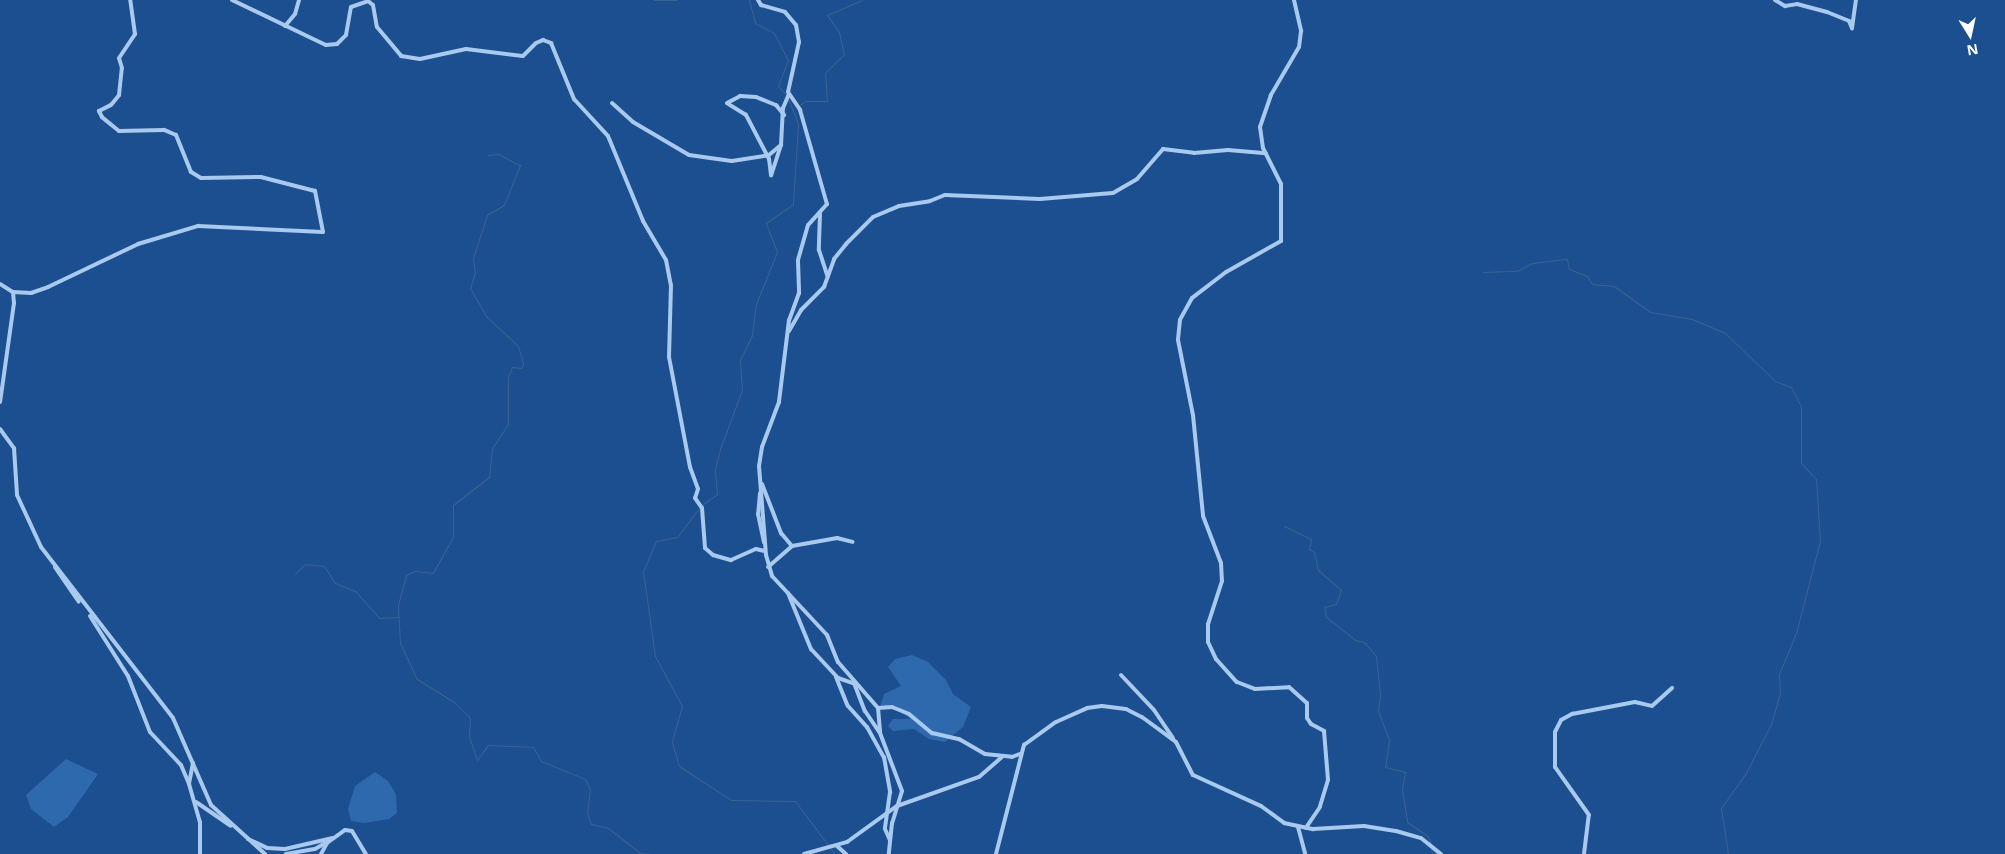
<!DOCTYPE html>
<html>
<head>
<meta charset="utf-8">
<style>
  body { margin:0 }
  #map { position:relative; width:2005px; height:854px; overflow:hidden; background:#1b4f8f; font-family:"Noto Sans",sans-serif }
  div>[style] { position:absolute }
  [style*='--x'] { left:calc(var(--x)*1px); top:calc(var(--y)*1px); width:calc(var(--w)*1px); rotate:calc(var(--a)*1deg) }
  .green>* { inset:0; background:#2e69ad }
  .stream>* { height:1px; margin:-0.5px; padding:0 0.5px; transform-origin:0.5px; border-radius:0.5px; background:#3c6290 }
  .minor>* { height:4px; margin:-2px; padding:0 2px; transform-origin:2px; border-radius:2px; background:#a9c9ee }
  span { translate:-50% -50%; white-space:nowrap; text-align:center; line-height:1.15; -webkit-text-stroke:4px #1b4f8f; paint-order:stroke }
  .north { position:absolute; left:1945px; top:10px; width:50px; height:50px; -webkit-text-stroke:4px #1b4f8f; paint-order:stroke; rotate:170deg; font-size:14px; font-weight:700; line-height:20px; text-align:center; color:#fff }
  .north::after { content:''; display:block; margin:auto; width:18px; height:22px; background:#fff; clip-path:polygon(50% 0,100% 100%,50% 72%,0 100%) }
</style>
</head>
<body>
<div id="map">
  <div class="green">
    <div style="clip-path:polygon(912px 655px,928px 662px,946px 680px,953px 694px,971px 707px,963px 727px,945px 742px,929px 739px,914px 729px,893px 731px,888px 726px,893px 719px,911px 719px,896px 710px,880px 708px,884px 694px,901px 686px,888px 667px,895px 659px)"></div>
    <div style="clip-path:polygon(66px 759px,98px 774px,68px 817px,54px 827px,31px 809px,26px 795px)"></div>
    <div style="clip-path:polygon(375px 772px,388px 781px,396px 794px,397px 813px,389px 819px,364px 823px,351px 821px,348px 809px,355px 786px)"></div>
  </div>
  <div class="stream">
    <div style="--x:654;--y:0;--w:23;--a:0"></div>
    <div style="--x:749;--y:0;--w:24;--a:75"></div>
    <div style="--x:755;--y:23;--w:21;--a:28"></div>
    <div style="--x:774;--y:33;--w:30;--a:63"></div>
    <div style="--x:788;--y:60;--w:28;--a:111"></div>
    <div style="--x:778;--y:86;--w:13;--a:48"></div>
    <div style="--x:800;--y:105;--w:6;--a:-39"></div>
    <div style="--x:805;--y:101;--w:22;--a:0"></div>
    <div style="--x:827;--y:101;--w:28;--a:-94"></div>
    <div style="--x:825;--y:73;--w:27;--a:-45"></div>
    <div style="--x:844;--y:54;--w:23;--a:-103"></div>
    <div style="--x:839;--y:32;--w:21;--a:-125"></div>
    <div style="--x:827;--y:15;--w:38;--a:-23"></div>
    <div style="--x:488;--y:155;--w:10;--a:-6"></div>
    <div style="--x:498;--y:154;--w:25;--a:27"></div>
    <div style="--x:520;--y:165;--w:43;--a:111.8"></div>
    <div style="--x:504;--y:205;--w:20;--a:150"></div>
    <div style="--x:487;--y:215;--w:45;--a:108"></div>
    <div style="--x:473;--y:258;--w:15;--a:82"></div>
    <div style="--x:475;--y:273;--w:16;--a:108"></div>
    <div style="--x:470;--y:288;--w:34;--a:60"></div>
    <div style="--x:487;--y:317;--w:42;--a:43.1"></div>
    <div style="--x:518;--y:346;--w:19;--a:74"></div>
    <div style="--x:523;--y:364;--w:4;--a:117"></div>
    <div style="--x:521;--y:368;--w:9;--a:-174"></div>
    <div style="--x:512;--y:367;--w:11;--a:112"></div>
    <div style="--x:508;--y:377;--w:47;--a:90"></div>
    <div style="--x:508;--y:424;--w:30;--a:123"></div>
    <div style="--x:492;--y:449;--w:28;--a:96"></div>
    <div style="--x:489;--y:477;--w:46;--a:142.1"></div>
    <div style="--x:453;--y:505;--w:32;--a:90"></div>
    <div style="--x:453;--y:537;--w:41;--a:119.1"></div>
    <div style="--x:433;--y:573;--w:18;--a:-174"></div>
    <div style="--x:415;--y:571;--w:10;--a:156"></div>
    <div style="--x:406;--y:575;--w:31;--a:105"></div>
    <div style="--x:398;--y:605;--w:38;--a:87"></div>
    <div style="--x:400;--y:643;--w:40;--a:65"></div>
    <div style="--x:417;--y:679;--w:44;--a:31.9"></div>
    <div style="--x:454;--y:702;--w:23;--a:45"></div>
    <div style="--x:470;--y:718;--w:18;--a:93"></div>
    <div style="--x:469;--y:736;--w:25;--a:72"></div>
    <div style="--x:477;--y:760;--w:19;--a:-54"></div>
    <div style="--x:488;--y:745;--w:45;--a:2.5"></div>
    <div style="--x:533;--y:747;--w:16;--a:60"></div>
    <div style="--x:541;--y:761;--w:48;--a:22.2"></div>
    <div style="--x:585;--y:779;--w:11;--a:63"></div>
    <div style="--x:590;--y:789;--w:24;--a:97"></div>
    <div style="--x:587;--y:813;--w:12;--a:70"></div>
    <div style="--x:591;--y:824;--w:17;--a:13"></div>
    <div style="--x:608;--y:828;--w:41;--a:38"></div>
    <div style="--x:640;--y:853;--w:11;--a:5"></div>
    <div style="--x:1483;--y:272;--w:34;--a:-2"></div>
    <div style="--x:1517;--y:271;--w:17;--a:-28"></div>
    <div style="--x:1532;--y:263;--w:35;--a:-7"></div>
    <div style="--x:1567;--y:259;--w:10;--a:79"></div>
    <div style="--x:1569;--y:269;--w:19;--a:21"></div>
    <div style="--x:1587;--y:276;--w:9;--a:58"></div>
    <div style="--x:1592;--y:284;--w:22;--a:5"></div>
    <div style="--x:1614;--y:286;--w:44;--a:35.8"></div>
    <div style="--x:1650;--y:312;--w:43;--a:9.5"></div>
    <div style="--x:1692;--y:319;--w:36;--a:23"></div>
    <div style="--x:1725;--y:333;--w:69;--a:43.8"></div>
    <div style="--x:1775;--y:381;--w:17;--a:21"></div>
    <div style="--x:1791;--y:387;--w:22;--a:63"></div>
    <div style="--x:1801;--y:407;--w:56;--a:90"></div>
    <div style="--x:1801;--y:463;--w:22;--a:47"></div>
    <div style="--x:1816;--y:479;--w:62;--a:86.3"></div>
    <div style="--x:1820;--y:541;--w:95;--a:104.6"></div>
    <div style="--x:1796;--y:633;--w:44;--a:112.5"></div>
    <div style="--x:1779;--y:674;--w:19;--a:87"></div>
    <div style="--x:1780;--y:693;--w:32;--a:106"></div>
    <div style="--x:1771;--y:724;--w:55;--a:117"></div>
    <div style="--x:1746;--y:773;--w:43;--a:125.5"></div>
    <div style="--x:1721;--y:808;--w:47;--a:81.3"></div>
    <div style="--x:702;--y:505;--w:19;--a:-36"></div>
    <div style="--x:717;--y:494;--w:25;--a:-95"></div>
    <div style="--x:715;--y:469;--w:21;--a:-76"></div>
    <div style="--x:720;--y:449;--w:63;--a:-69.6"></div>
    <div style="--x:742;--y:390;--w:30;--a:-94"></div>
    <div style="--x:740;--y:360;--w:28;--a:-64"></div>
    <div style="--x:752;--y:335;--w:31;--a:-83"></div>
    <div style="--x:756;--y:304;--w:56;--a:-68"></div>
    <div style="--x:777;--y:252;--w:31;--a:-111"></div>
    <div style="--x:766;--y:223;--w:33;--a:-35"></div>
    <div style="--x:793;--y:204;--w:80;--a:-86.4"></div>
    <div style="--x:798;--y:124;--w:26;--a:-111"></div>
    <div style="--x:699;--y:508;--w:36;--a:127"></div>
    <div style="--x:677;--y:537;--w:21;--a:169"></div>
    <div style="--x:656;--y:541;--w:33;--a:113"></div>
    <div style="--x:643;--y:571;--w:86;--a:82"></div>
    <div style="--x:655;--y:656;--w:57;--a:61.6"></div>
    <div style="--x:682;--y:706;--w:37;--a:106"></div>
    <div style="--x:672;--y:742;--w:25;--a:74"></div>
    <div style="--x:679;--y:766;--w:62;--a:33.2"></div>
    <div style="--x:731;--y:800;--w:64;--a:0.9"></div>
    <div style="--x:795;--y:801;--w:66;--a:53"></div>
    <div style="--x:1284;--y:526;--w:30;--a:26"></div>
    <div style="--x:1311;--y:539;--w:10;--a:101"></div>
    <div style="--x:1309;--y:549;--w:6;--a:31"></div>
    <div style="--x:1314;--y:552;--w:18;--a:77"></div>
    <div style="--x:1318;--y:570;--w:30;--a:41"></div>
    <div style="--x:1341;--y:590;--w:15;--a:110"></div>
    <div style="--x:1336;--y:604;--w:12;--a:166"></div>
    <div style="--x:1324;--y:607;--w:10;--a:79"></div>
    <div style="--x:1326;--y:617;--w:37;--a:38"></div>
    <div style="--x:1355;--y:640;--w:9;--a:13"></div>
    <div style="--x:1364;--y:642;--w:18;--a:49"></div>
    <div style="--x:1376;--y:656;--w:39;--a:84"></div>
    <div style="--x:1380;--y:695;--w:16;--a:97"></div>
    <div style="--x:1378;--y:711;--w:31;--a:69"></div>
    <div style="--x:1389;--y:740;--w:27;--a:98"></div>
    <div style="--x:1385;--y:767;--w:21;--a:14"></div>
    <div style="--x:1405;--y:772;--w:17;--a:100"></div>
    <div style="--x:1402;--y:789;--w:33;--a:81"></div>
    <div style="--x:1407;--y:822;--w:25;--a:34"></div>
    <div style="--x:1428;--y:836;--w:9;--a:69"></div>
    <div style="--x:295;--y:574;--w:14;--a:-45"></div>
    <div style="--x:305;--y:564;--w:19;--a:6"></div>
    <div style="--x:324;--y:566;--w:20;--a:57"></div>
    <div style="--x:335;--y:583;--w:22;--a:22"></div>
    <div style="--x:355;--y:591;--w:36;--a:48"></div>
    <div style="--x:379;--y:618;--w:19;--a:-3"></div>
    <div style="--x:1431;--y:848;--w:6;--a:81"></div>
  </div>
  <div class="minor">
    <div style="--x:232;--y:0;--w:104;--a:25.6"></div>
    <div style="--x:326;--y:45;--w:11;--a:-5"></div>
    <div style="--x:337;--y:44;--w:13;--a:-45"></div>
    <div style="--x:346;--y:35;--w:28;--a:-80"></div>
    <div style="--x:351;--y:7;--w:18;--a:-19"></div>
    <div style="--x:368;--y:1;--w:6;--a:39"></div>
    <div style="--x:373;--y:5;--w:22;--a:80"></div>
    <div style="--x:377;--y:27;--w:38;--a:50"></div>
    <div style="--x:401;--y:56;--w:19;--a:9"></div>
    <div style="--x:420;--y:59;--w:47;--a:-12.3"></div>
    <div style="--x:466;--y:49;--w:57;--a:7"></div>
    <div style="--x:523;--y:56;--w:18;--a:-45"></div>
    <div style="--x:536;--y:43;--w:8;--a:-23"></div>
    <div style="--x:543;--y:40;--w:9;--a:21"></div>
    <div style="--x:551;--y:43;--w:61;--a:67.7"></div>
    <div style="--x:574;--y:99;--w:50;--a:47.4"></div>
    <div style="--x:608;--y:136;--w:92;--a:67.6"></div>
    <div style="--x:643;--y:221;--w:45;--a:59.5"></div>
    <div style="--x:666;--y:260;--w:25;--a:79"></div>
    <div style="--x:671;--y:285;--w:72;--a:91.6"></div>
    <div style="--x:669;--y:357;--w:112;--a:79.2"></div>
    <div style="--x:690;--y:467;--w:23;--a:70"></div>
    <div style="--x:698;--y:489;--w:9;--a:108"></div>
    <div style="--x:695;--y:498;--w:12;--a:55"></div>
    <div style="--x:702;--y:508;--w:40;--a:85.7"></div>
    <div style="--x:705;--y:548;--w:11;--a:41"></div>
    <div style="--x:713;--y:555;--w:19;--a:16"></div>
    <div style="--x:731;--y:560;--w:27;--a:-24"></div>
    <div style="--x:756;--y:549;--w:9;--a:13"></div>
    <div style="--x:758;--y:0;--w:6;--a:59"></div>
    <div style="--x:761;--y:5;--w:25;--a:16"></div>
    <div style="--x:785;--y:12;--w:17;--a:50"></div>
    <div style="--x:796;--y:25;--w:17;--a:80"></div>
    <div style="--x:799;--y:42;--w:51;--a:102.4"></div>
    <div style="--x:788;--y:92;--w:22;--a:56"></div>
    <div style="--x:800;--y:110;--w:98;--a:74"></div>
    <div style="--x:827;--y:204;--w:28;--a:132"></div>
    <div style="--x:808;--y:225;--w:37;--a:106"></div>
    <div style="--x:798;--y:261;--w:32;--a:88"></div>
    <div style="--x:799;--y:293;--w:29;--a:110"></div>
    <div style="--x:789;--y:320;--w:83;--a:97"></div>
    <div style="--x:779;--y:402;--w:48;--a:110.7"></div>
    <div style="--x:762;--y:447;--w:19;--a:99"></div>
    <div style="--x:759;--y:466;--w:89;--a:85.5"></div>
    <div style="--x:766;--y:555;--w:22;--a:74"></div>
    <div style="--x:772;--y:576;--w:81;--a:47"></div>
    <div style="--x:827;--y:635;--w:29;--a:68"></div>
    <div style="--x:838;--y:662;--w:61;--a:49"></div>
    <div style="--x:878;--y:708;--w:25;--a:85"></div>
    <div style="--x:880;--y:733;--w:62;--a:69.2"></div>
    <div style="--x:902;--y:791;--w:34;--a:107"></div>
    <div style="--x:892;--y:823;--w:31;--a:96"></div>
    <div style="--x:1294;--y:0;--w:32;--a:77"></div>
    <div style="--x:1301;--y:31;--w:16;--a:97"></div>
    <div style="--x:1299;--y:47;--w:56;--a:120.3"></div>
    <div style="--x:1271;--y:95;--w:34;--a:109"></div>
    <div style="--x:1260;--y:127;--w:21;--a:82"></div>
    <div style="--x:1263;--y:148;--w:40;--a:63.4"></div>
    <div style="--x:1281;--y:184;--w:57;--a:90"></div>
    <div style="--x:1281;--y:241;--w:63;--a:150.6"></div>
    <div style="--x:1226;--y:272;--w:43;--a:142.6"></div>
    <div style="--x:1192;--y:298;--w:25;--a:119"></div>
    <div style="--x:1180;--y:320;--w:20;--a:96"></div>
    <div style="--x:1178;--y:340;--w:76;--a:78.7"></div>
    <div style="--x:1193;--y:415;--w:101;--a:84.3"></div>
    <div style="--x:1203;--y:516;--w:50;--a:69"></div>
    <div style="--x:1221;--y:563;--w:18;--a:87"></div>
    <div style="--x:1222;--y:581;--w:45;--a:108"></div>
    <div style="--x:1208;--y:624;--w:18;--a:90"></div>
    <div style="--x:1208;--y:642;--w:19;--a:65"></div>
    <div style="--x:1216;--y:659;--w:31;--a:48"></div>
    <div style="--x:1237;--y:682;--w:19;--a:21"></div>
    <div style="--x:1255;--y:689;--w:34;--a:-3"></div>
    <div style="--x:1289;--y:687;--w:24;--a:42"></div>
    <div style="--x:1307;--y:703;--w:15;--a:90"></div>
    <div style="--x:1307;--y:718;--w:7;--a:56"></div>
    <div style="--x:1311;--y:724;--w:15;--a:28"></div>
    <div style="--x:1324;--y:731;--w:49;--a:85.3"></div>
    <div style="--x:1328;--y:780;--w:28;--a:107"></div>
    <div style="--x:1320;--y:807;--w:25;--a:124"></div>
    <div style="--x:1775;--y:0;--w:12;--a:31"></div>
    <div style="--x:1785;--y:6;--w:12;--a:-9"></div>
    <div style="--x:1797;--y:4;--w:31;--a:15"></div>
    <div style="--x:1827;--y:12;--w:24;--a:22"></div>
    <div style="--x:1849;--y:21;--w:8;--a:67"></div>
    <div style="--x:285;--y:26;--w:16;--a:-50"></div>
    <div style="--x:295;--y:14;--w:15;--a:-74"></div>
    <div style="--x:1852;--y:28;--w:28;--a:-82"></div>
    <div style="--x:612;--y:103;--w:28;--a:42"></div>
    <div style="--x:633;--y:122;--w:65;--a:30.5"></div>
    <div style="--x:689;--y:155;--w:43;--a:7.9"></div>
    <div style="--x:732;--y:161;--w:37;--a:-9"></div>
    <div style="--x:769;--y:155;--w:16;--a:-40"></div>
    <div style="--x:781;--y:145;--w:37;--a:-87"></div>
    <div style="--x:783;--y:108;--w:15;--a:-67"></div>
    <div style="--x:781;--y:145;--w:32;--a:108"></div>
    <div style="--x:771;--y:175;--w:16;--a:-97"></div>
    <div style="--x:769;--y:159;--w:50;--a:-117.6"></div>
    <div style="--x:746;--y:115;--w:22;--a:-148"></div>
    <div style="--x:727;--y:103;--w:15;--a:-28"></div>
    <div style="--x:740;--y:96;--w:16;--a:4"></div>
    <div style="--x:756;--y:97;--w:22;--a:22"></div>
    <div style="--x:776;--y:105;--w:13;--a:51"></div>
    <div style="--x:820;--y:214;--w:36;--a:92"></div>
    <div style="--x:819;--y:250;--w:28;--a:72"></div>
    <div style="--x:0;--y:284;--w:15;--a:32"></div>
    <div style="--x:13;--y:292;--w:11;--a:85"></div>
    <div style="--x:14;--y:303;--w:100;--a:98"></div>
    <div style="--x:13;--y:292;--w:18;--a:3"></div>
    <div style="--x:31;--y:293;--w:18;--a:-19"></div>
    <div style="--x:48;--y:287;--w:100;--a:-25.5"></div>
    <div style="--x:138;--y:244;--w:63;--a:-16.7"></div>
    <div style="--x:198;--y:226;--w:125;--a:2.7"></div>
    <div style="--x:323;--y:232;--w:42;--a:-101"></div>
    <div style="--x:315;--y:191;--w:56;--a:-165.5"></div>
    <div style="--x:261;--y:177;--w:60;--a:179"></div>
    <div style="--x:201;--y:178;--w:12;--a:-149"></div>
    <div style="--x:191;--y:172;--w:40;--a:-112"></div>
    <div style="--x:176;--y:135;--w:13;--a:-157"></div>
    <div style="--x:164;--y:130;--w:45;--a:178.7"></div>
    <div style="--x:119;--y:131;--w:22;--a:-141"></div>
    <div style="--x:102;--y:117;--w:7;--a:-117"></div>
    <div style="--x:99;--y:111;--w:13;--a:-27"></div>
    <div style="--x:111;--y:105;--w:13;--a:-51"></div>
    <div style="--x:119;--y:95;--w:27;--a:-84"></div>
    <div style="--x:122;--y:68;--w:10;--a:-107"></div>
    <div style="--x:119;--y:58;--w:29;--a:-56"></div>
    <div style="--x:135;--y:34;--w:34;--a:-98"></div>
    <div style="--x:789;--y:331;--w:24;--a:-60"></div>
    <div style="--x:801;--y:310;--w:33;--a:-45"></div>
    <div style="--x:824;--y:287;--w:30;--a:-70"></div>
    <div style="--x:834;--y:259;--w:19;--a:-51"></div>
    <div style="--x:846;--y:244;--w:38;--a:-45"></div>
    <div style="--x:873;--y:217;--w:28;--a:-23"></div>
    <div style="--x:899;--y:206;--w:31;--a:-9"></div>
    <div style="--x:930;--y:201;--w:16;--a:-22"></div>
    <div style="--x:945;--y:195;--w:95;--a:2.4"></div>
    <div style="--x:1040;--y:199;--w:73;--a:-4.7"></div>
    <div style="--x:1113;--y:193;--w:28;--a:-30"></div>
    <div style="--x:1137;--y:179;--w:40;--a:-49"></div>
    <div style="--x:1163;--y:149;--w:31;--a:7"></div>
    <div style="--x:1194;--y:153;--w:34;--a:-5"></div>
    <div style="--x:1228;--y:150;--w:38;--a:5"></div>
    <div style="--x:0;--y:429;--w:24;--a:54"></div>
    <div style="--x:14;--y:448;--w:47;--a:86.3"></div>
    <div style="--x:17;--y:495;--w:57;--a:65.2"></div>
    <div style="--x:41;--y:547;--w:216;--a:52.3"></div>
    <div style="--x:173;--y:718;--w:95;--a:66.4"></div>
    <div style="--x:211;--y:805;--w:73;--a:42.2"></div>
    <div style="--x:762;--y:484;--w:53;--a:68.8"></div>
    <div style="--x:781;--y:533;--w:17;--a:50"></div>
    <div style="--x:760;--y:493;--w:21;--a:95"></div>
    <div style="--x:758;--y:514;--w:29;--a:78"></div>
    <div style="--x:55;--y:567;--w:42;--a:55.6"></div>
    <div style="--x:768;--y:567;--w:32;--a:-41"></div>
    <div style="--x:792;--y:546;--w:46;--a:-10.1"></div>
    <div style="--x:837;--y:538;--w:16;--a:14"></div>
    <div style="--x:788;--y:593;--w:61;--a:67.7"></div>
    <div style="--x:811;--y:649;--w:40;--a:47"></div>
    <div style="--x:838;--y:678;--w:18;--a:19"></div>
    <div style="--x:90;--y:616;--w:71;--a:57.7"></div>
    <div style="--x:128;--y:676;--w:60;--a:68.6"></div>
    <div style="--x:150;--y:732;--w:45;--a:46.8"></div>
    <div style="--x:181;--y:765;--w:21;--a:67"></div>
    <div style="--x:1121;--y:675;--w:48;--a:46.7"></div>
    <div style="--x:1154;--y:710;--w:34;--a:56"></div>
    <div style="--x:836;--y:677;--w:31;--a:68"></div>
    <div style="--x:848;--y:706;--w:28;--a:48"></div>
    <div style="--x:867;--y:727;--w:35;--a:61"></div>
    <div style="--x:854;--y:683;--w:30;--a:69"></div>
    <div style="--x:865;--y:711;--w:25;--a:56"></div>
    <div style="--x:878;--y:708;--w:14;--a:-4"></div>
    <div style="--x:892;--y:707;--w:18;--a:22"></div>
    <div style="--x:909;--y:714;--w:30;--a:40"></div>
    <div style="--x:932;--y:733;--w:28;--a:13"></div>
    <div style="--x:959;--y:739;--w:30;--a:30"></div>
    <div style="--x:985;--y:754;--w:27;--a:6"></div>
    <div style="--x:1012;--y:757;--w:9;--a:-21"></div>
    <div style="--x:884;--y:757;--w:36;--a:80"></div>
    <div style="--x:890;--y:792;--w:37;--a:98"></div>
    <div style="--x:885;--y:829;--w:12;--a:66"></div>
    <div style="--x:193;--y:763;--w:21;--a:101"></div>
    <div style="--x:189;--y:784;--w:40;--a:74"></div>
    <div style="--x:200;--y:822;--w:32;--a:90"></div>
    <div style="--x:196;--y:802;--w:42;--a:34.4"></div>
    <div style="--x:1298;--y:827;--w:28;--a:75"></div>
    <div style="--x:248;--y:839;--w:21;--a:25"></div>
    <div style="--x:267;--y:848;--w:18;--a:3"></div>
    <div style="--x:285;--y:849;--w:49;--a:-12.9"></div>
    <div style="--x:837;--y:846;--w:12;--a:42"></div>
    <div style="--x:286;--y:854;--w:29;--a:-10"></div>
    <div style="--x:315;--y:849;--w:14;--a:-30"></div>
    <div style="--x:321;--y:854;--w:13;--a:-61"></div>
    <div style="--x:327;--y:843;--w:22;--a:-36"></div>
    <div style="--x:345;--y:830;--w:7;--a:8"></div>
    <div style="--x:352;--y:831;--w:27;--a:59"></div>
    <div style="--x:804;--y:854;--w:45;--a:-15.6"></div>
    <div style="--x:847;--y:842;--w:62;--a:-35.8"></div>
    <div style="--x:897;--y:806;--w:87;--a:-19.5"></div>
    <div style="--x:979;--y:777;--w:30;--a:-41"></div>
    <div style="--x:996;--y:854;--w:113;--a:-75.6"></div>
    <div style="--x:1024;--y:745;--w:39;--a:-36"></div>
    <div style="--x:1056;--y:722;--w:34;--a:-24"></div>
    <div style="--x:1087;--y:708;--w:15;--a:-8"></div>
    <div style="--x:1102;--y:706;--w:24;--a:7"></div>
    <div style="--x:1126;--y:709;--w:18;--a:27"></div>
    <div style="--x:1142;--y:717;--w:42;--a:36.3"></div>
    <div style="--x:1176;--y:742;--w:37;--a:63"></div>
    <div style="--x:1193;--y:775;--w:75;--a:24.5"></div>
    <div style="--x:1261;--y:806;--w:29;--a:36"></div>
    <div style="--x:1284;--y:823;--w:30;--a:12"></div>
    <div style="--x:1313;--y:829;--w:51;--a:-3.4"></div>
    <div style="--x:1364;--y:826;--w:32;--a:9"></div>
    <div style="--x:1396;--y:831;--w:26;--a:16"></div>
    <div style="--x:1421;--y:838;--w:26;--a:39"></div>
    <div style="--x:1584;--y:854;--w:39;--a:-83"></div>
    <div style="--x:1589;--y:815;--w:59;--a:-125.3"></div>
    <div style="--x:1555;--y:767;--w:35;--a:-90"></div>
    <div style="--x:1555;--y:732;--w:13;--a:-63"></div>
    <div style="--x:1561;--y:720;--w:13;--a:-29"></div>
    <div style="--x:1572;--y:714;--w:64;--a:-10.8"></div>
    <div style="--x:1635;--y:702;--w:17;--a:13"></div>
    <div style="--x:1652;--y:706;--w:27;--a:-42"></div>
  </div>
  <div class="north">N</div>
</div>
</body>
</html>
